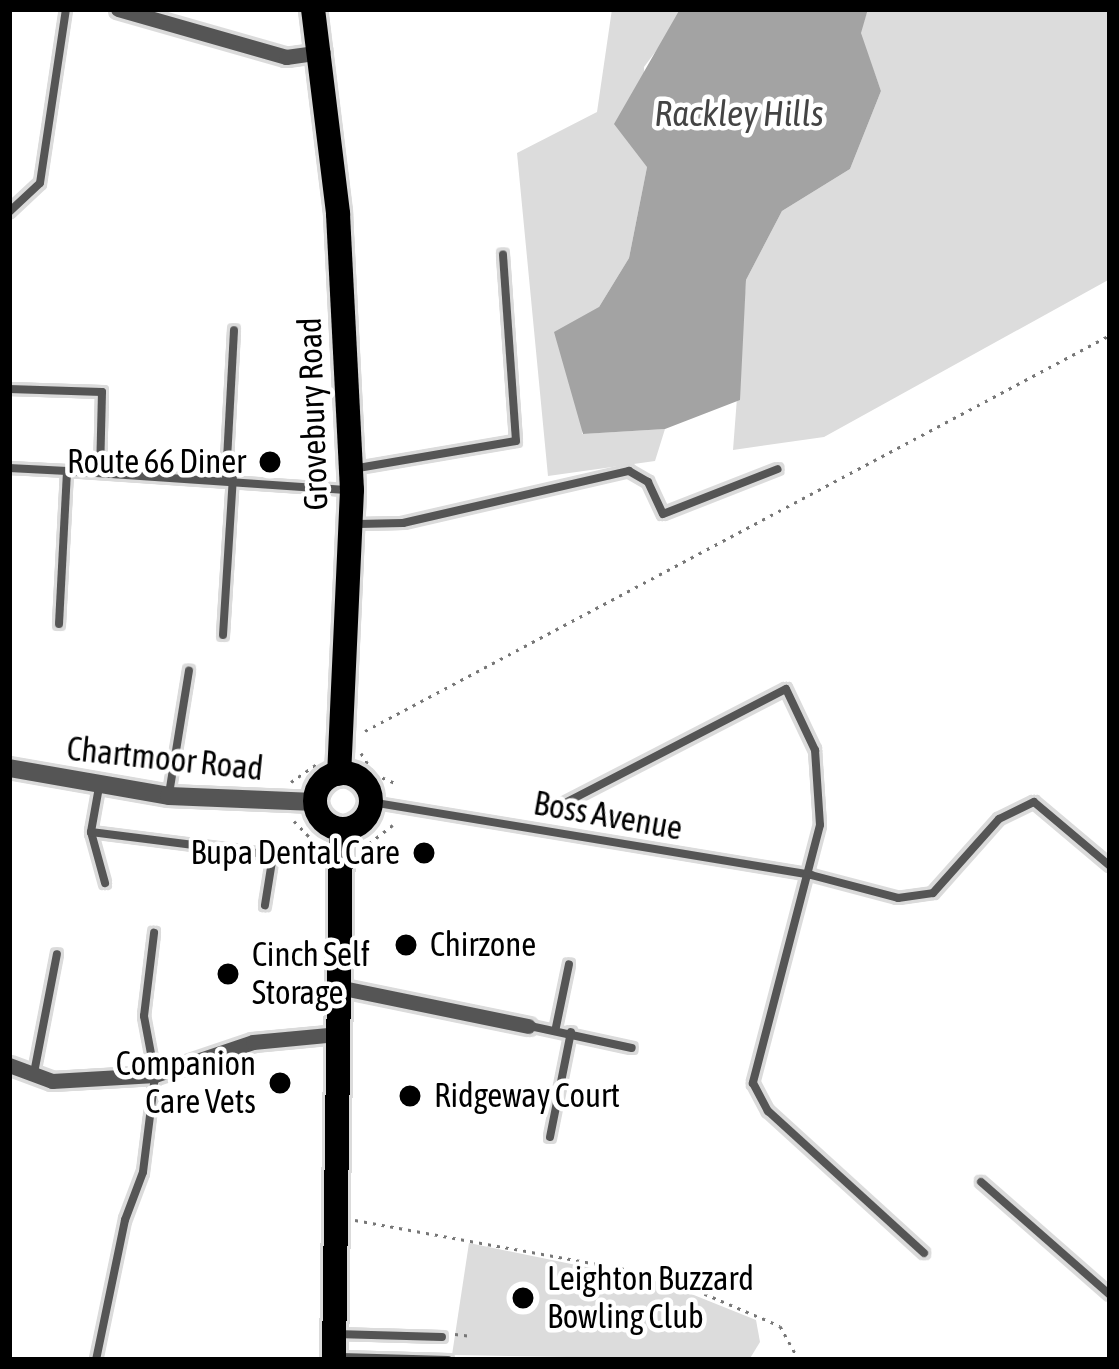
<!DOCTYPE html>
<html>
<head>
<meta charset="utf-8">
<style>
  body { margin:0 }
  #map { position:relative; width:1119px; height:1369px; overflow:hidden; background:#fff; font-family:"Asap Condensed",sans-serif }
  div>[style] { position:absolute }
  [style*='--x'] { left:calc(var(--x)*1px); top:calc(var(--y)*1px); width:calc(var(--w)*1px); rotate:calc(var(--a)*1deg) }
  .green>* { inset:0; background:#dcdcdc }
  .water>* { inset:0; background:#a3a3a3 }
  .path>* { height:3px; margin-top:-1.5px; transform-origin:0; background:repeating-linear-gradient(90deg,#777 0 3px,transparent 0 9px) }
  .roads { filter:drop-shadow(3px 0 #dbdbdb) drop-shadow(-3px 0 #dbdbdb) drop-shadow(0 3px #dbdbdb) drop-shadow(0 -3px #dbdbdb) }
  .service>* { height:8px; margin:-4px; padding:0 4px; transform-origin:4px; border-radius:4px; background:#555 }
  .minor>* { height:15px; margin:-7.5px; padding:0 7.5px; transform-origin:7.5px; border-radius:7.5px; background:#555 }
  .tertiary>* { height:18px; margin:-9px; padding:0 9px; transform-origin:9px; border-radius:9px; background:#555 }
  .primary>* { height:24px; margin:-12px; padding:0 12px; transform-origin:12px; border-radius:12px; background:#000 }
  .primary>.ring { margin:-12px; padding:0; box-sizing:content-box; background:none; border:24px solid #000; border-radius:50% }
  .dots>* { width:33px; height:33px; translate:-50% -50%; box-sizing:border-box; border:6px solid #fff; border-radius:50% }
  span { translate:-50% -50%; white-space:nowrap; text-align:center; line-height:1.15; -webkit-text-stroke:9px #fff; paint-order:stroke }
  .street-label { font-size:33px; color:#000 }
  .poi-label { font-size:33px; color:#000 }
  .right { translate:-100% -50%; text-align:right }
  .left { translate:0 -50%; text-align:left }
  .water-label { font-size:36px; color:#444; font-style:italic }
  .frame { position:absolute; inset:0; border:12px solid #000; pointer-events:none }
</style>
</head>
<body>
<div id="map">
  <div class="green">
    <div style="clip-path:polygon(612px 9px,680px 9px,680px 19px,644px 67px,647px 167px,629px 258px,599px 307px,582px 434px,665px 429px,655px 461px,548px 476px,517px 153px,597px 112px)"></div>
    <div style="clip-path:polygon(868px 9px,1110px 9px,1110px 279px,824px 437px,733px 450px,746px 280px,782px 211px,850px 169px,881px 91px,860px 33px)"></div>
    <div style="clip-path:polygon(469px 1243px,664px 1283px,756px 1320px,760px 1342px,749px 1360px,452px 1355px)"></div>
  </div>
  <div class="water">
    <div style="clip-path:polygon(680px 9px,868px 9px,861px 33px,881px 91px,850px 169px,782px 211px,746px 280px,740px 400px,665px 429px,583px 434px,554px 332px,599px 307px,629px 258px,647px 167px,614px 124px)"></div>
  </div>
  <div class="path">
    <div style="--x:365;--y:731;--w:844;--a:-27.99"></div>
    <div style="--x:361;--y:753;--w:25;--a:58"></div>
    <div style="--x:374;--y:774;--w:25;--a:23"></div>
    <div style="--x:291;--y:782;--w:32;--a:-35"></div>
    <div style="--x:294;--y:821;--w:37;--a:46"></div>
    <div style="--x:362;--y:849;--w:39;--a:-38"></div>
    <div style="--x:355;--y:1220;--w:313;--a:10.3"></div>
    <div style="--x:663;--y:1276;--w:127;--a:23.1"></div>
    <div style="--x:780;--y:1326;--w:39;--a:61"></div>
    <div style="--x:455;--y:1334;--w:17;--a:7"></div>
  </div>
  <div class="roads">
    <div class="service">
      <div style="--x:9;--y:212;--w:42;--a:-43.1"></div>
      <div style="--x:40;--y:183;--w:176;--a:-81.5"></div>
      <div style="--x:9;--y:389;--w:93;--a:1.8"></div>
      <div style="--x:102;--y:392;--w:80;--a:91.4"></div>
      <div style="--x:9;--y:468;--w:58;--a:3"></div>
      <div style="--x:358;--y:468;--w:160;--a:-9.7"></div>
      <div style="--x:516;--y:441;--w:187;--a:-94"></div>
      <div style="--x:226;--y:478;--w:148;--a:-86.9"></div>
      <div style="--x:358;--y:524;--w:45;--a:-1.3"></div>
      <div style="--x:403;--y:523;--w:232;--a:-13"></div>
      <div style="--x:629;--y:471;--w:22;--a:30"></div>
      <div style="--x:648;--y:482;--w:35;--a:65"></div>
      <div style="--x:663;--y:514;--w:123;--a:-21.4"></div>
      <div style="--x:59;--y:624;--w:153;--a:-87"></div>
      <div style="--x:67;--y:471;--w:283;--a:3.9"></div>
      <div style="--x:223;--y:635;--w:157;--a:-86.4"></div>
      <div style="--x:99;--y:787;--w:46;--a:100.1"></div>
      <div style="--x:91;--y:832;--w:53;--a:74.6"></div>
      <div style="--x:169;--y:794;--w:125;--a:-80.8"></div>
      <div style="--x:371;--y:802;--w:446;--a:9.4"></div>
      <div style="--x:811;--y:875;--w:90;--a:14.8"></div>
      <div style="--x:898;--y:898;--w:35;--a:-8"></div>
      <div style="--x:933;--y:893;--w:99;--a:-48.3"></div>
      <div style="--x:999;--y:819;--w:39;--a:-26"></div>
      <div style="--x:1034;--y:802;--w:99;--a:40.1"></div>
      <div style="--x:561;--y:805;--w:253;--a:-27.3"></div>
      <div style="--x:786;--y:689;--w:68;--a:64.6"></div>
      <div style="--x:815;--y:750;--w:75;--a:86.2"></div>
      <div style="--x:820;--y:825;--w:267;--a:104.6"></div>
      <div style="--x:753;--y:1083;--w:32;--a:62"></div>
      <div style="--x:768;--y:1111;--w:211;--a:42.3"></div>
      <div style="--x:91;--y:832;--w:183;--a:7.2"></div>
      <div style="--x:273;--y:855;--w:51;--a:99.1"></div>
      <div style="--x:530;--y:1026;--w:104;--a:12.2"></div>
      <div style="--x:556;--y:1027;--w:64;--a:-78.3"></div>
      <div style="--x:34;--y:1073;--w:121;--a:-79.1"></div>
      <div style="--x:550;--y:1137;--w:107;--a:-78.7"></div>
      <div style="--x:981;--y:1182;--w:171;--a:41.2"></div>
      <div style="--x:336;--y:1334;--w:106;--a:1.6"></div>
      <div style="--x:341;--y:1357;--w:107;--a:1.6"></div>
      <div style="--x:96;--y:1360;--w:143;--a:-78.3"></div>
      <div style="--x:125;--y:1220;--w:51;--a:-69.4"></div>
      <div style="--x:143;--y:1172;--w:98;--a:-82.9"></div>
      <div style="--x:155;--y:1075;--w:60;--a:-100.6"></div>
      <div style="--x:144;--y:1016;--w:84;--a:-83.1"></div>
    </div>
    <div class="minor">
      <div style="--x:118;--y:9;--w:175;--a:15.9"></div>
      <div style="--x:286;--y:57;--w:37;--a:-8"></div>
      <div style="--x:338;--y:987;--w:194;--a:11.6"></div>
      <div style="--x:9;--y:1065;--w:46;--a:20.4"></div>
      <div style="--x:52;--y:1081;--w:103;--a:-3.3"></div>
      <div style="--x:155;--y:1075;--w:103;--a:-18.6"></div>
      <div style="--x:253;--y:1042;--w:84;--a:-5.4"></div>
    </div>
    <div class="tertiary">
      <div style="--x:9;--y:768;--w:162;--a:9.9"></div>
      <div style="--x:169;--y:796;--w:146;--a:2.4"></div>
    </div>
    <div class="primary">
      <div style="--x:313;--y:9;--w:207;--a:83"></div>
      <div style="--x:338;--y:214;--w:276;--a:87.1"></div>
      <div style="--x:352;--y:490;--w:284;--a:92.6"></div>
      <div class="ring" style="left:315px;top:773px;width:32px;height:32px"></div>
      <div style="--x:334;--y:1360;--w:531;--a:-89.24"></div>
    </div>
  </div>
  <div class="dots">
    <div style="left:270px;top:462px;background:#000"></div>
    <div style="left:424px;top:853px;background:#000"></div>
    <div style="left:406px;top:945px;background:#000"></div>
    <div style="left:228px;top:974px;background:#000"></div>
    <div style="left:280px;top:1083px;background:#000"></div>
    <div style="left:410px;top:1096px;background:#000"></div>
    <div style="left:523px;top:1298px;background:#000"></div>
  </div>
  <div class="street-label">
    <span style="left:313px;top:414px;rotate:-92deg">Grovebury Road</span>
    <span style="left:165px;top:759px;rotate:6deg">Chartmoor Road</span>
    <span style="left:608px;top:816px;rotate:10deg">Boss Avenue</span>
  </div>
  <div class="poi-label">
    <span class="right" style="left:246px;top:462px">Route 66 Diner</span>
    <span class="right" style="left:400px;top:853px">Bupa Dental Care</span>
    <span class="left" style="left:430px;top:945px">Chirzone</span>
    <span class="left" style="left:252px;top:974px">Cinch Self<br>Storage</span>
    <span class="right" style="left:256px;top:1083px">Companion<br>Care Vets</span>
    <span class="left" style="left:434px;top:1096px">Ridgeway Court</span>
    <span class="left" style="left:547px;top:1298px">Leighton Buzzard<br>Bowling Club</span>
  </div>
  <div class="water-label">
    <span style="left:739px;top:114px">Rackley Hills</span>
  </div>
  <div class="frame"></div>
</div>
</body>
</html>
